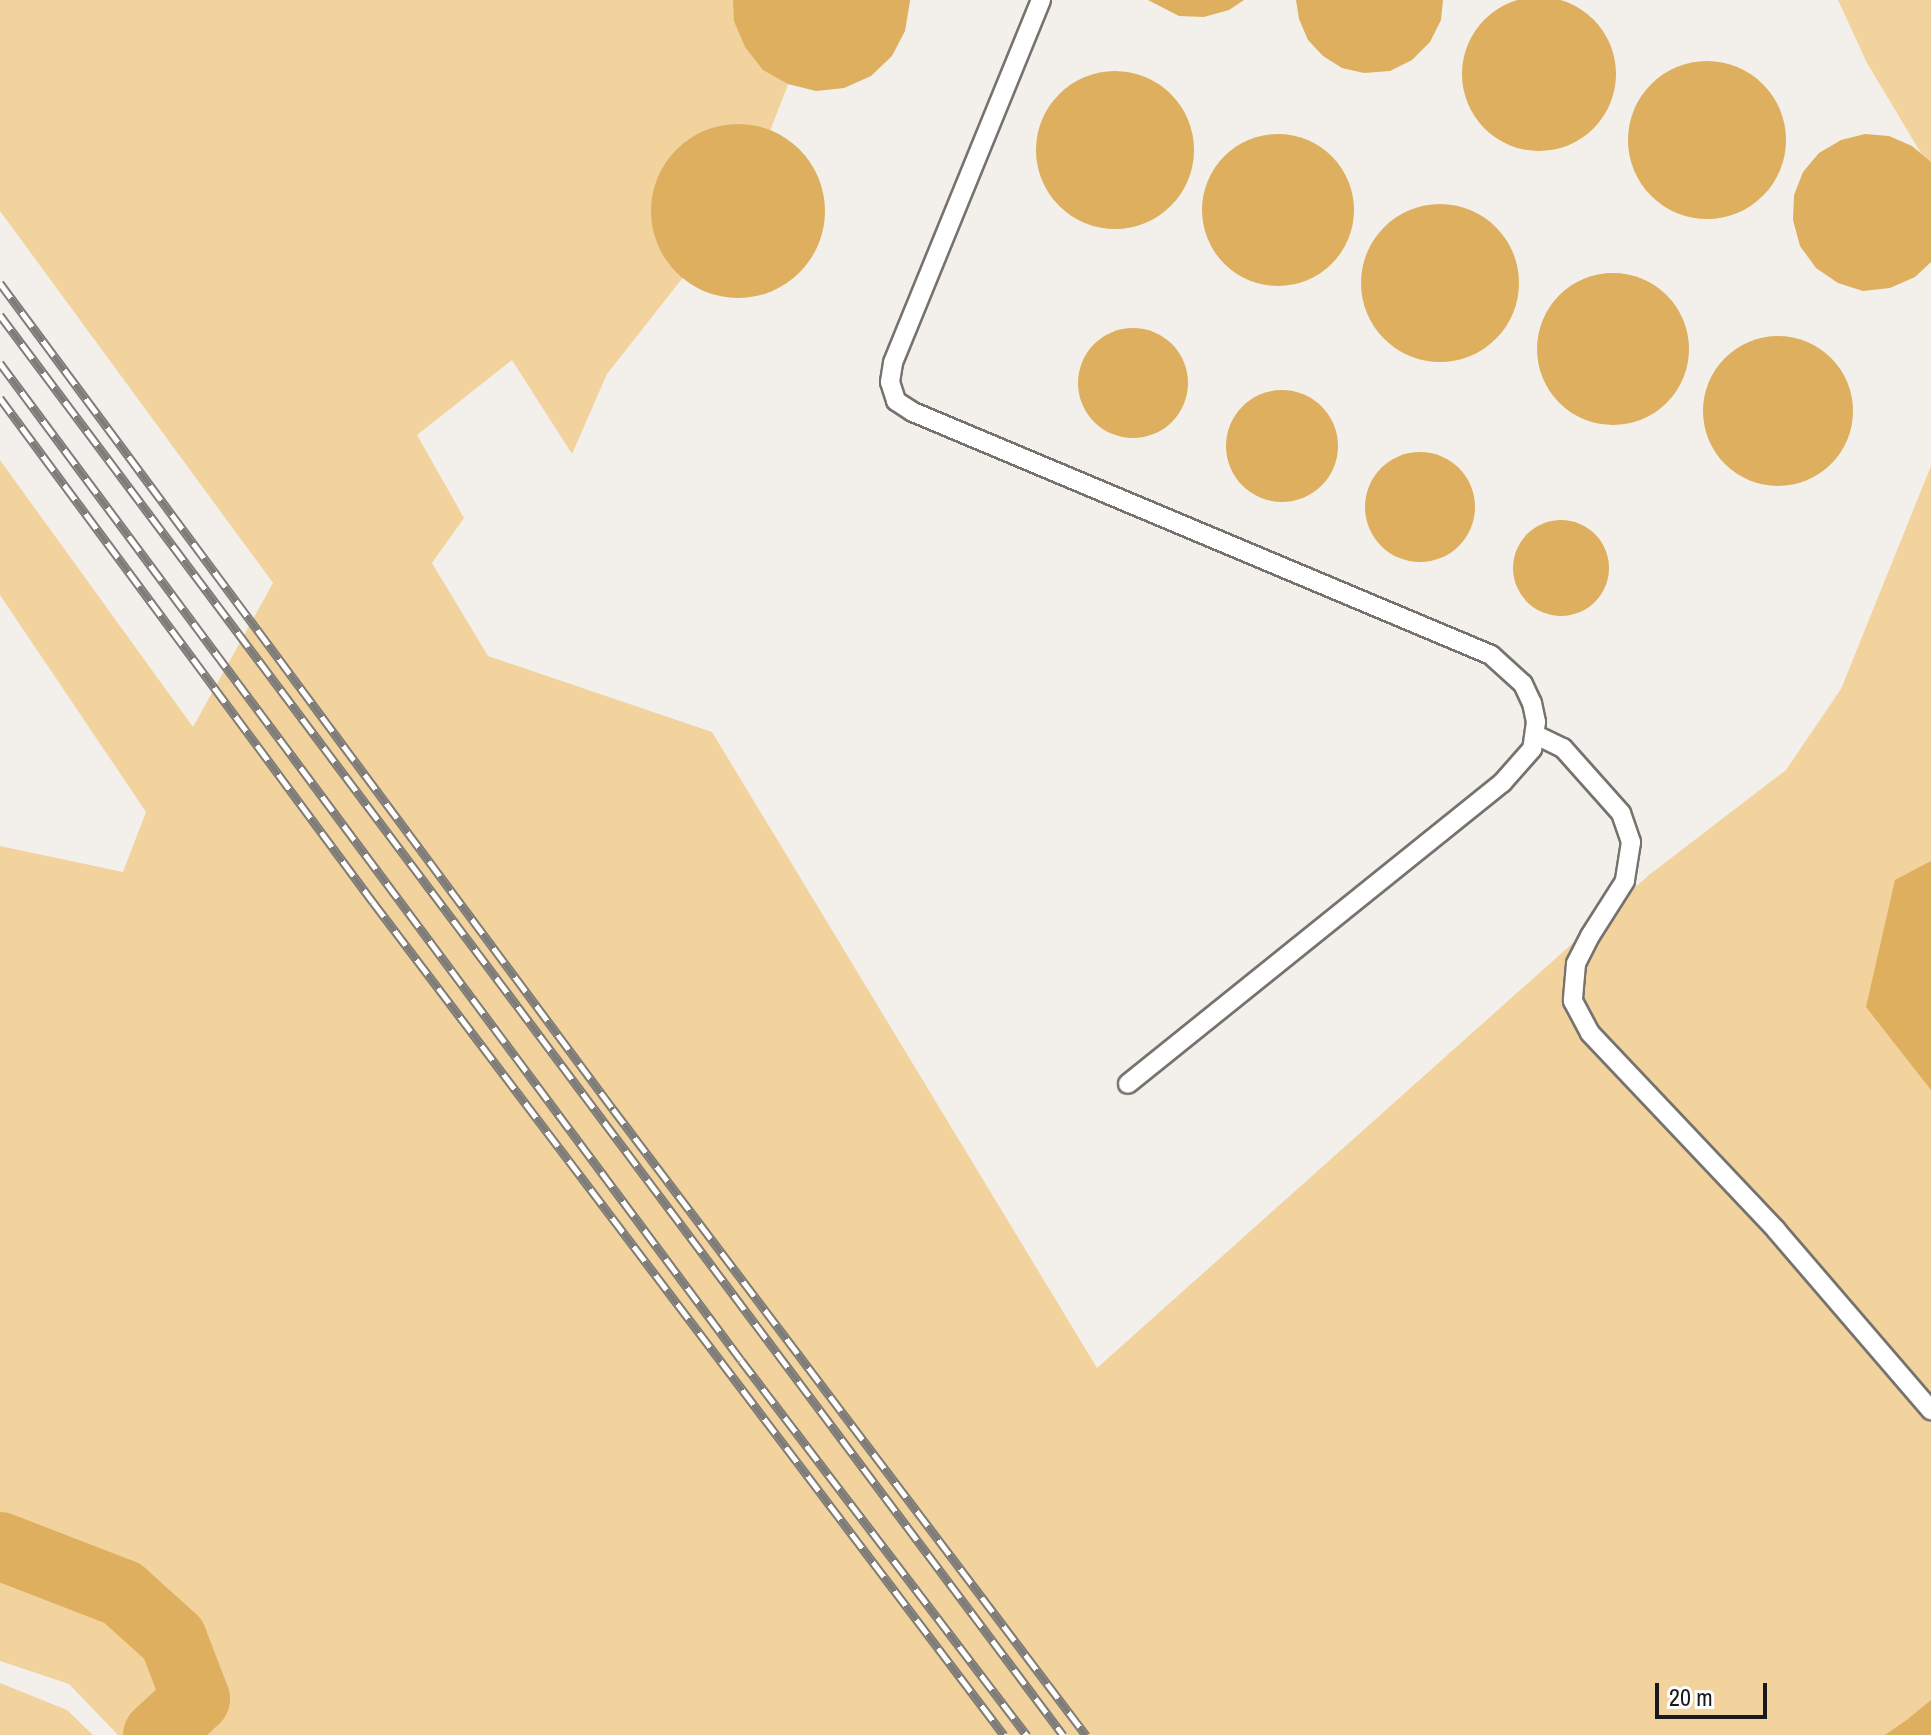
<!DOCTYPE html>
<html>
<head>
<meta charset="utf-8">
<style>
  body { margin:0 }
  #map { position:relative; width:1931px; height:1735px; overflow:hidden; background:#f3f0eb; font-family:"Archivo Narrow",sans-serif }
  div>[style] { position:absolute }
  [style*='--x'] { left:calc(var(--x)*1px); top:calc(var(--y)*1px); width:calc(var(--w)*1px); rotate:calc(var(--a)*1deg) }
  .green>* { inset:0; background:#f2d29d }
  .water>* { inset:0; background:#ddaf5e }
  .round { border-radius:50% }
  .river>* { height:68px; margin:-34px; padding:0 34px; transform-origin:34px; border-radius:34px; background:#ddaf5e }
  .roads { filter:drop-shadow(2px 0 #76736f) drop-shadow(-2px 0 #76736f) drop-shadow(0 2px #76736f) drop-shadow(0 -2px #76736f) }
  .lane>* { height:18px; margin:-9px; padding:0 9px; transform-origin:9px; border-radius:9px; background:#fff }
  .rail>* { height:9px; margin-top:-4.5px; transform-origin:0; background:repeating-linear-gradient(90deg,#fff 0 18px,#7e7c79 0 36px); box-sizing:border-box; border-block:2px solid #7e7c79 }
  span { translate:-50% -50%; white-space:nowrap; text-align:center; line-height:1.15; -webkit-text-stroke:8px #fff; paint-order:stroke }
  .scale { position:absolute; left:1655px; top:1683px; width:112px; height:36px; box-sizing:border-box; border:4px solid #1a1918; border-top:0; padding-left:10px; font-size:24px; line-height:28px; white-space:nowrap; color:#1a1918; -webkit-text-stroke:6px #fff; paint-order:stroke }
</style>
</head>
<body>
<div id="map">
  <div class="green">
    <div style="clip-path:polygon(0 0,821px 0,768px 136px,692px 266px,607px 374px,572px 454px,512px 360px,417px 435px,464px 518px,432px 563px,488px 656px,712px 732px,1097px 1368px,1649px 875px,1786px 770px,1841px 689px,1931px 466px,1931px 1735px,118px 1735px,69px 1684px,0 1661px,0 846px,123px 872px,146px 812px,0 595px,0 460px,193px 727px,273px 583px,0 211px)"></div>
    <div style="clip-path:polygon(1838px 0,1931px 0,1931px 170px,1867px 63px)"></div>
    <div style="clip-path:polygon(0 1683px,67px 1710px,93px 1735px,0 1735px)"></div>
  </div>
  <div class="water">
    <div class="round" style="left:1462px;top:-3px;width:154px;height:154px"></div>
    <div style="clip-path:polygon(733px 0,910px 0,910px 1px,905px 31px,892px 56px,871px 76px,844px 88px,816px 91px,788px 84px,763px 70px,745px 47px,734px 21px)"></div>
    <div style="clip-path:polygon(1148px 0,1244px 0,1229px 10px,1204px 17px,1179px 16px)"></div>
    <div style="clip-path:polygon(1296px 0,1443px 0,1441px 20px,1430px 42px,1412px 60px,1390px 71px,1364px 73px,1342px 68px,1323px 56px,1308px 40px,1299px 19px)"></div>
    <div class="round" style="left:1628px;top:61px;width:158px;height:158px"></div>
    <div class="round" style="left:1036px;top:71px;width:158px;height:158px"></div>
    <div class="round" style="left:651px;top:124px;width:174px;height:174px"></div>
    <div class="round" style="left:1202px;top:134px;width:152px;height:152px"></div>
    <div style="clip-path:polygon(1865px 134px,1889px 136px,1912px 146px,1931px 162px,1931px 262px,1915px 277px,1890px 288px,1863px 291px,1838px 283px,1816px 268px,1800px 246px,1793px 220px,1794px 195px,1803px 172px,1819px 153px,1841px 140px)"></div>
    <div class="round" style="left:1361px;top:204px;width:158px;height:158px"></div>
    <div class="round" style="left:1537px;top:273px;width:152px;height:152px"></div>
    <div class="round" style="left:1078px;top:328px;width:110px;height:110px"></div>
    <div class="round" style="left:1703px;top:336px;width:150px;height:150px"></div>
    <div class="round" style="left:1226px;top:390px;width:112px;height:112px"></div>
    <div class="round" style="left:1365px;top:452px;width:110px;height:110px"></div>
    <div class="round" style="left:1513px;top:520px;width:96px;height:96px"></div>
    <div style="clip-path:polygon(1931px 861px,1931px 1090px,1866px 1007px,1895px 880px)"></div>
    <div style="clip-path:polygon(1931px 1700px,1931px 1735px,1885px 1735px,1908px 1719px)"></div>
  </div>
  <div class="river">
    <div style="--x:0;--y:1546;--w:131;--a:21.1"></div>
    <div style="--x:122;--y:1593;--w:69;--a:42"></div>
    <div style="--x:173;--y:1639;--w:64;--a:69"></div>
    <div style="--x:196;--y:1699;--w:53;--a:137.3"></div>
  </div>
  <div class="roads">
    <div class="lane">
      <div style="--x:1041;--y:0;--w:392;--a:112.2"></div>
      <div style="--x:893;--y:363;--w:19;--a:99"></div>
      <div style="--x:890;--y:382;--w:20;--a:72"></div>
      <div style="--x:896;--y:401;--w:20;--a:33"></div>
      <div style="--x:913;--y:412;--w:627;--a:22.8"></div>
      <div style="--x:1491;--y:655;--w:43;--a:42.2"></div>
      <div style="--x:1523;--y:684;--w:21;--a:65"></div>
      <div style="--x:1532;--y:703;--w:19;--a:78"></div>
      <div style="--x:1536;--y:722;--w:27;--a:98"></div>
      <div style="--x:1532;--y:749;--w:45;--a:131.4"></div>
      <div style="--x:1502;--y:783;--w:480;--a:141.2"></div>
      <div style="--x:1536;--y:735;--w:30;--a:26"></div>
      <div style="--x:1563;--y:748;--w:87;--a:48.3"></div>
      <div style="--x:1621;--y:813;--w:31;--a:71"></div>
      <div style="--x:1631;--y:842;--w:39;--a:99"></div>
      <div style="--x:1625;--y:881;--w:65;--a:122.5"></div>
      <div style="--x:1590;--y:936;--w:31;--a:117"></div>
      <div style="--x:1576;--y:964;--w:37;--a:95"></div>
      <div style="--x:1573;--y:1001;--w:36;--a:62"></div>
      <div style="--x:1590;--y:1033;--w:271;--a:46.6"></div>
      <div style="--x:1776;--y:1230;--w:238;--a:49.3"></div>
    </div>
  </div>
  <div class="rail">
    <div style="--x:0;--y:283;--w:1029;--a:53.42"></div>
    <div style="--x:613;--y:1109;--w:785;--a:52.93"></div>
    <div style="--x:0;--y:315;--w:1774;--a:53.18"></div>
    <div style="--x:0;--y:363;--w:1242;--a:53.38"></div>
    <div style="--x:741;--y:1360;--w:472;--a:52.7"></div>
    <div style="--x:0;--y:398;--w:627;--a:53.5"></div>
    <div style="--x:373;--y:902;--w:1045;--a:52.86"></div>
  </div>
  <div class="scale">20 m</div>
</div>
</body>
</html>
